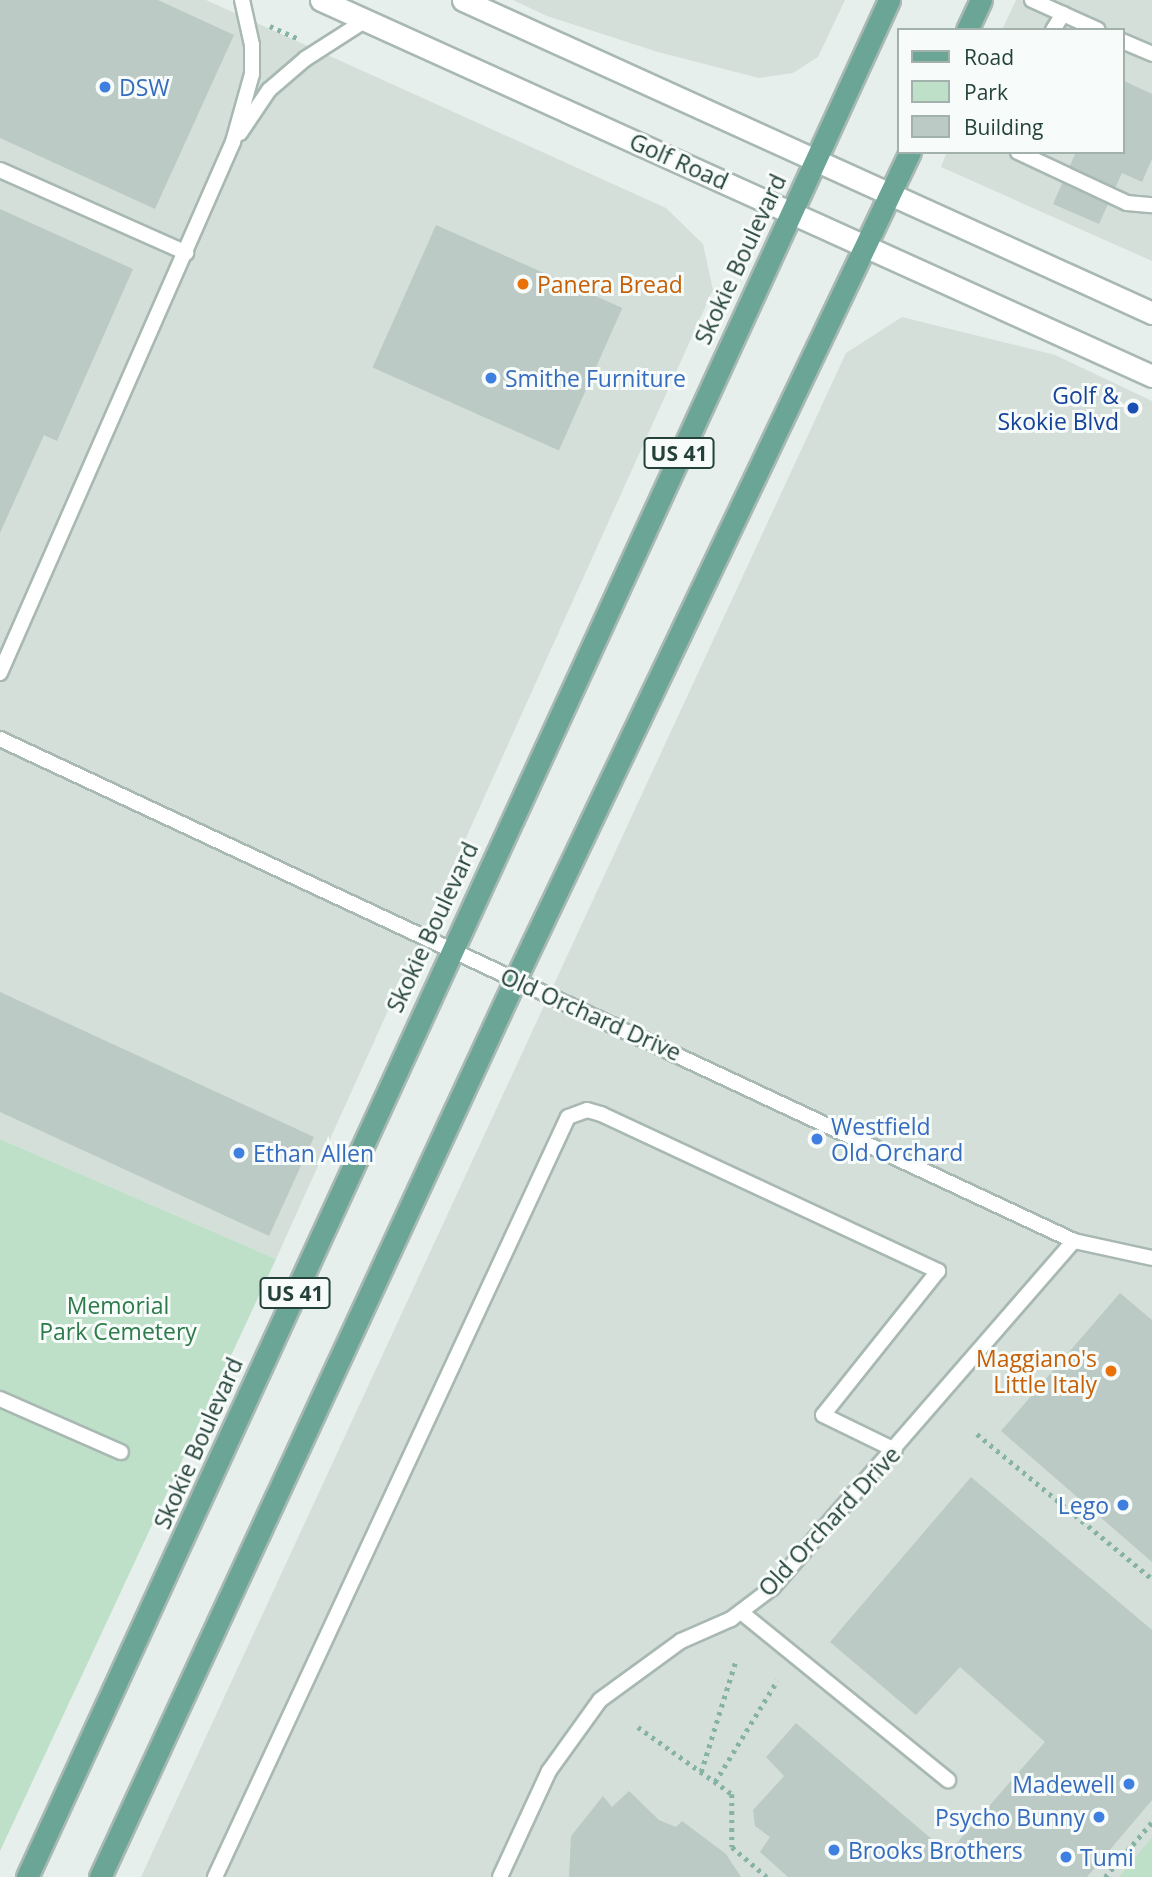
<!DOCTYPE html>
<html>
<head>
<meta charset="utf-8">
<style>
  body { margin:0 }
  #map { position:relative; width:1152px; height:1877px; overflow:hidden; background:#e6efeb; font-family:"Open Sans",sans-serif }
  div>[style] { position:absolute }
  [style*='--x'] { left:calc(var(--x)*1px); top:calc(var(--y)*1px); width:calc(var(--w)*1px); rotate:calc(var(--a)*1deg) }
  .built>* { inset:0; background:#d4dfda }
  .green>* { inset:0; background:#bfe0c8 }
  .building>* { inset:0; background:#bbcac4; transform-origin:0 0 }
  .path>* { height:4.5px; margin-top:-2.25px; transform-origin:0; background:repeating-linear-gradient(90deg,#86b3a5 0 3.5px,transparent 0 8.5px) }
  .roads { filter:drop-shadow(2px 0 #a8b8b2) drop-shadow(-2px 0 #a8b8b2) drop-shadow(0 2px #a8b8b2) drop-shadow(0 -2px #a8b8b2) }
  .service>* { height:14px; margin:-7px; padding:0 7px; transform-origin:7px; border-radius:7px; background:#fff }
  .secondary>* { height:21px; margin:-10.5px; padding:0 10.5px; transform-origin:10.5px; border-radius:10.5px; background:#fff }
  .primary>* { height:21px; margin:-10.5px; padding:0 10.5px; transform-origin:10.5px; border-radius:10.5px; background:#6aa596 }
  .dots>* { width:19px; height:19px; translate:-50% -50%; box-sizing:border-box; border:4px solid #f7fbf9; border-radius:50% }
  span { translate:-50% -50%; white-space:nowrap; text-align:center; line-height:1.15; -webkit-text-stroke:6px #f7fbf9; paint-order:stroke }
  .shield-label span { padding:2px 5px; background:#f7fbf9; border:2px solid; border-radius:5px; -webkit-text-stroke-width:0 }
  .shield-label { font-size:21px; color:#24423a; font-weight:700 }
  .shop-label { font-size:23px; color:#366cbe }
  .left { translate:0 -50%; text-align:left }
  .right { translate:-100% -50%; text-align:right }
  .street-label { font-size:23px; color:#24423a }
  .food-label { font-size:23px; color:#c56008 }
  .transit-label { font-size:23px; color:#164399 }
  .park-label { font-size:23px; color:#2d7a4b }
  .legend { position:absolute; left:897px; top:28px; width:228px; height:126px; box-sizing:border-box; background:#f7fbf9; border:2px solid #a3b1ad; margin:0; padding:9px 12px; list-style:none; font-size:21px; color:#24423a }
  .legend li { display:flex; align-items:center; gap:14px; height:35px }
  .legend b { width:35px; border:2px solid #a3b1ad }
</style>
</head>
<body>
<div id="map">
  <div class="built">
    <div style="clip-path:polygon(0 0,206px 0,666px 208px,703px 244px,713px 290px,276px 1259px,0 1139px)"></div>
    <div style="clip-path:polygon(513px 0,845px 0,818px 57px,793px 73px,759px 78px,658px 52px,547px 16px)"></div>
    <div style="clip-path:polygon(1016px 0,1152px 0,1152px 261px,941px 167px,947px 152px,1122px 152px,1122px 30px,1002px 30px)"></div>
    <div style="clip-path:polygon(902px 317px,1055px 355px,1152px 401px,1152px 1877px,141px 1877px,846px 353px)"></div>
  </div>
  <div class="green">
    <div style="clip-path:polygon(0 1139px,276px 1259px,0 1851px)"></div>
    <div style="clip-path:polygon(1152px 1837px,1152px 1877px,1119px 1877px)"></div>
  </div>
  <div class="building">
    <div style="clip-path:polygon(0 0,158px 0,234px 35px,155px 209px,0 138px)"></div>
    <div style="clip-path:polygon(1122px 80px,1152px 94px,1152px 159px,1142px 182px,1122px 173px,1099px 224px,1053px 204px,1076px 152px,1122px 152px)"></div>
    <div style="clip-path:polygon(0 209px,133px 269px,57px 441px,44px 435px,0 533px)"></div>
    <div style="left:436px;top:225px;width:204px;height:156px;rotate:24deg"></div>
    <div style="clip-path:polygon(0 992px,314px 1137px,269px 1236px,0 1112px)"></div>
    <div style="clip-path:polygon(1120px 1293px,1152px 1320px,1152px 1562px,1001px 1431px)"></div>
    <div style="clip-path:polygon(971px 1477px,1152px 1630px,1152px 1800px,1087px 1877px,788px 1877px,760px 1852px,770px 1837px,755px 1826px,753px 1810px,784px 1776px,766px 1757px,796px 1723px,948px 1853px,1045px 1742px,960px 1667px,916px 1715px,830px 1642px)"></div>
    <div style="clip-path:polygon(629px 1791px,659px 1820px,676px 1827px,682px 1821px,726px 1854px,741px 1877px,569px 1877px,571px 1836px,603px 1796px,612px 1807px)"></div>
  </div>
  <div class="path">
    <div style="--x:270;--y:26;--w:30;--a:24"></div>
    <div style="--x:977;--y:1434;--w:227;--a:39.6"></div>
    <div style="--x:638;--y:1727;--w:115;--a:35.5"></div>
    <div style="--x:732;--y:1794;--w:53;--a:90"></div>
    <div style="--x:732;--y:1847;--w:46;--a:40.6"></div>
    <div style="--x:701;--y:1772;--w:114;--a:-72.7"></div>
    <div style="--x:715;--y:1782;--w:119;--a:-58.5"></div>
    <div style="--x:1105;--y:1877;--w:72;--a:-49.5"></div>
  </div>
  <div class="roads">
    <div class="service">
      <div style="--x:1032;--y:0;--w:72;--a:24.4"></div>
      <div style="--x:1053;--y:30;--w:19;--a:-58"></div>
      <div style="--x:1122;--y:41;--w:33;--a:23"></div>
      <div style="--x:240;--y:133;--w:52;--a:-56"></div>
      <div style="--x:269;--y:90;--w:48;--a:-40.7"></div>
      <div style="--x:305;--y:59;--w:72;--a:-32.6"></div>
      <div style="--x:1018;--y:152;--w:120;--a:25.1"></div>
      <div style="--x:1127;--y:203;--w:25;--a:5"></div>
      <div style="--x:0;--y:170;--w:204;--a:24"></div>
      <div style="--x:0;--y:673;--w:580;--a:-66.31"></div>
      <div style="--x:233;--y:142;--w:71;--a:-74.4"></div>
      <div style="--x:252;--y:74;--w:29;--a:-90"></div>
      <div style="--x:252;--y:45;--w:46;--a:-102.5"></div>
      <div style="--x:0;--y:739;--w:1186;--a:25.05"></div>
      <div style="--x:1074;--y:1241;--w:80;--a:12.3"></div>
      <div style="--x:0;--y:1399;--w:132;--a:23.7"></div>
      <div style="--x:741;--y:1612;--w:267;--a:39.1"></div>
      <div style="--x:215;--y:1877;--w:838;--a:-65.09"></div>
      <div style="--x:568;--y:1117;--w:20;--a:-20"></div>
      <div style="--x:587;--y:1110;--w:15;--a:16"></div>
      <div style="--x:601;--y:1114;--w:372;--a:25"></div>
      <div style="--x:938;--y:1271;--w:184;--a:128.6"></div>
      <div style="--x:823;--y:1415;--w:80;--a:25.9"></div>
      <div style="--x:500;--y:1877;--w:117;--a:-65.2"></div>
      <div style="--x:549;--y:1771;--w:87;--a:-54.3"></div>
      <div style="--x:600;--y:1700;--w:100;--a:-36.1"></div>
      <div style="--x:681;--y:1641;--w:55;--a:-23.7"></div>
      <div style="--x:731;--y:1619;--w:51;--a:-37.1"></div>
      <div style="--x:772;--y:1588;--w:460;--a:-49"></div>
    </div>
    <div class="secondary">
      <div style="--x:321;--y:0;--w:912;--a:24.35"></div>
      <div style="--x:463;--y:0;--w:757;--a:24.43"></div>
    </div>
    <div class="primary">
      <div style="--x:967;--y:30;--w:33;--a:-65"></div>
      <div style="--x:27;--y:1877;--w:2065;--a:-65.33"></div>
      <div style="--x:100;--y:1877;--w:988;--a:-65.17"></div>
      <div style="--x:515;--y:980;--w:917;--a:-64.5"></div>
    </div>
  </div>
  <div class="dots">
    <div style="left:105px;top:87px;background:#3f7fe0"></div>
    <div style="left:523px;top:284px;background:#e8710a"></div>
    <div style="left:491px;top:378px;background:#3f7fe0"></div>
    <div style="left:1133px;top:408px;background:#1a4fb4"></div>
    <div style="left:817px;top:1139px;background:#3f7fe0"></div>
    <div style="left:239px;top:1153px;background:#3f7fe0"></div>
    <div style="left:1111px;top:1371px;background:#e8710a"></div>
    <div style="left:1123px;top:1505px;background:#3f7fe0"></div>
    <div style="left:1129px;top:1784px;background:#3f7fe0"></div>
    <div style="left:1099px;top:1817px;background:#3f7fe0"></div>
    <div style="left:834px;top:1850px;background:#3f7fe0"></div>
    <div style="left:1066px;top:1857px;background:#3f7fe0"></div>
  </div>
  <div class="shield-label">
    <span style="left:679px;top:453px">US 41</span>
    <span style="left:295px;top:1293px">US 41</span>
  </div>
  <div class="shop-label">
    <span class="left" style="left:119px;top:87px">DSW</span>
    <span class="left" style="left:505px;top:378px">Smithe Furniture</span>
    <span class="left" style="left:831px;top:1139px">Westfield<br>Old Orchard</span>
    <span class="left" style="left:253px;top:1153px">Ethan Allen</span>
    <span class="right" style="left:1109px;top:1505px">Lego</span>
    <span class="right" style="left:1115px;top:1784px">Madewell</span>
    <span class="right" style="left:1085px;top:1817px">Psycho Bunny</span>
    <span class="left" style="left:848px;top:1850px">Brooks Brothers</span>
    <span class="left" style="left:1080px;top:1857px">Tumi</span>
  </div>
  <div class="street-label">
    <span style="left:679px;top:161px;rotate:24deg">Golf Road</span>
    <span style="left:740px;top:259px;rotate:-65deg">Skokie Boulevard</span>
    <span style="left:432px;top:927px;rotate:-65deg">Skokie Boulevard</span>
    <span style="left:591px;top:1014px;rotate:24deg">Old Orchard Drive</span>
    <span style="left:198px;top:1443px;rotate:-66deg">Skokie Boulevard</span>
    <span style="left:829px;top:1521px;rotate:-47deg">Old Orchard Drive</span>
  </div>
  <div class="food-label">
    <span class="left" style="left:537px;top:284px">Panera Bread</span>
    <span class="right" style="left:1097px;top:1371px">Maggiano's<br>Little Italy</span>
  </div>
  <div class="transit-label">
    <span class="right" style="left:1119px;top:408px">Golf &amp;<br>Skokie Blvd</span>
  </div>
  <div class="park-label">
    <span style="left:118px;top:1318px">Memorial<br>Park Cemetery</span>
  </div>
  <ul class="legend">
  <li><b style="height:9px;background:#6aa596"></b>Road</li>
  <li><b style="height:19px;background:#bfe0c8"></b>Park</li>
  <li><b style="height:19px;background:#bbcac4"></b>Building</li>
  </ul>
</div>
</body>
</html>
